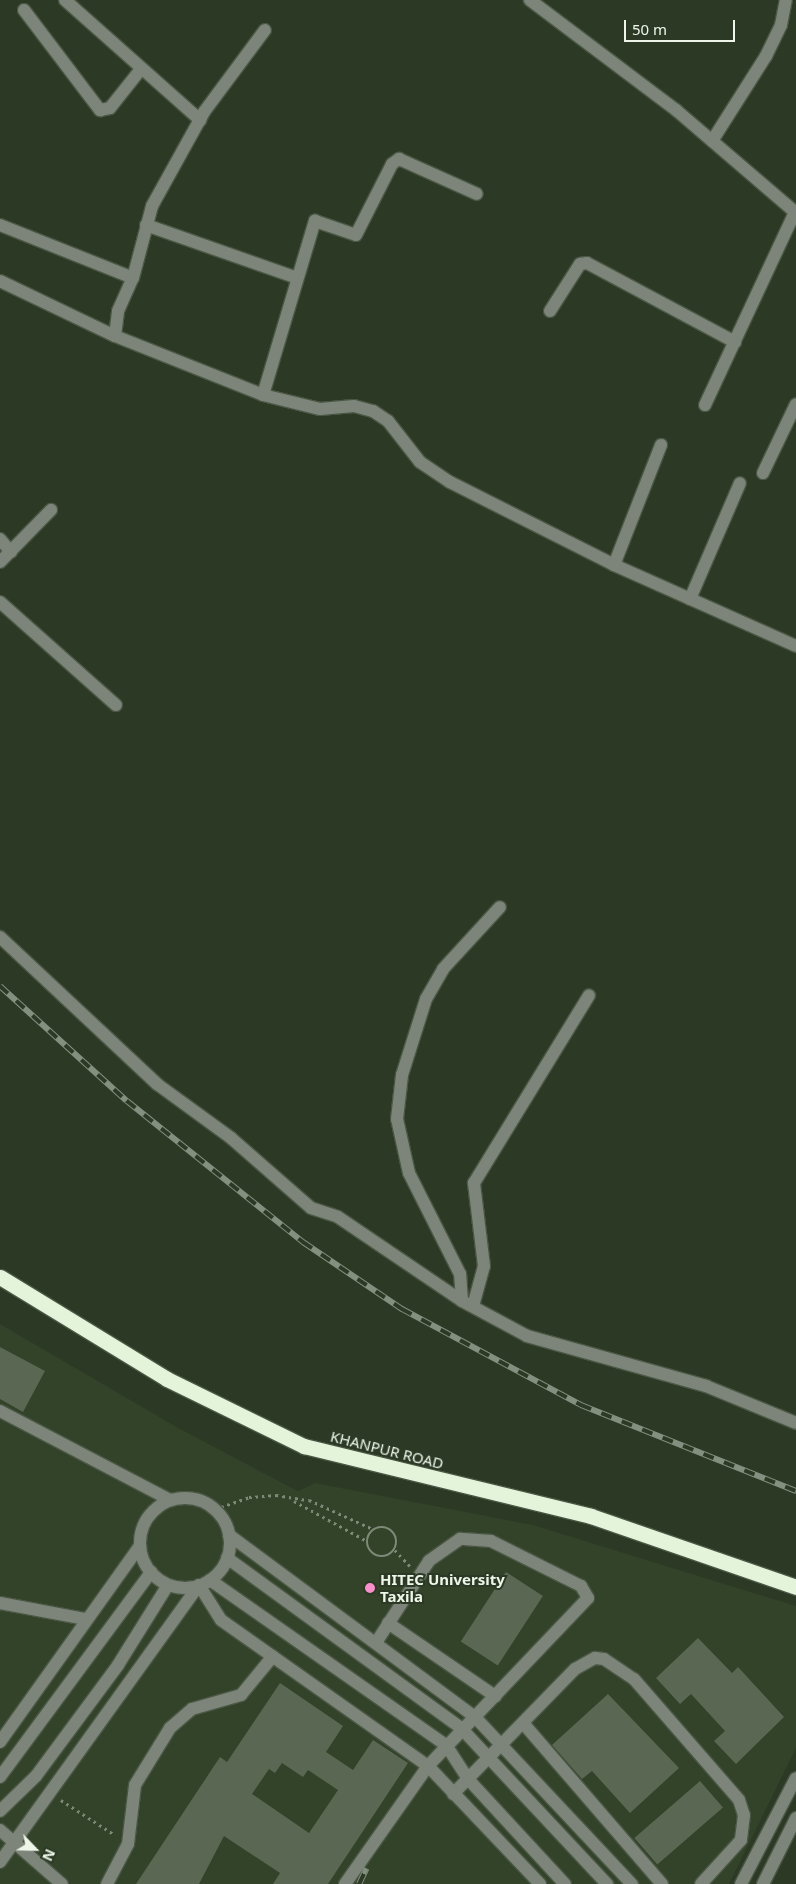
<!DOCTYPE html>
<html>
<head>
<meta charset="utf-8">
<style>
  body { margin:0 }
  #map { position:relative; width:796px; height:1884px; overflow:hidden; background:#2b3925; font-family:"Noto Sans",sans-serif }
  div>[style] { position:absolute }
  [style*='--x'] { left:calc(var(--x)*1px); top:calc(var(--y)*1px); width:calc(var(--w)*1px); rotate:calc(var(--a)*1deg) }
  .built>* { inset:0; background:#324329 }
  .building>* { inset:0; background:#5a6853; transform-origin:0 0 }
  .path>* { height:2.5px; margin-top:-1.25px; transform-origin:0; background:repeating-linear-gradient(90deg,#7e8978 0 2.5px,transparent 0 6.5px) }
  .path>.ring { margin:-1.25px; padding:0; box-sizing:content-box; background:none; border:2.5px solid #7e8978; border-radius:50% }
  .roads { filter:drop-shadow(1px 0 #4a5744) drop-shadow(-1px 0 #4a5744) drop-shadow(0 1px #4a5744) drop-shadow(0 -1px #4a5744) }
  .minor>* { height:12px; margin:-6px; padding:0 6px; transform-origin:6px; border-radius:6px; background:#7d847a }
  .minor>.ring { margin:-6px; padding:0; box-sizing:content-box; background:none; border:12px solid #7d847a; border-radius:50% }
  .highway>* { height:15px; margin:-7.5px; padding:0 7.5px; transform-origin:7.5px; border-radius:7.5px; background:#e3f4db }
  .rail>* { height:5.5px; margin-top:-2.75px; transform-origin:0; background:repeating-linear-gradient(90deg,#2b3925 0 11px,#84907f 0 22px); box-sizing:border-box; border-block:1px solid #84907f }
  .dots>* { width:14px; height:14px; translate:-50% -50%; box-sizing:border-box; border:2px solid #2b3925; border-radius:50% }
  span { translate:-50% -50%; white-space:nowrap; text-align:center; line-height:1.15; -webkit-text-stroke:4px #2b3925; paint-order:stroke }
  .street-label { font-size:15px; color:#edf6e9 }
  .poi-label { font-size:15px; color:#edf6e9; font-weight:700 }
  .left { translate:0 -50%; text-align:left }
  .north { position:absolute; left:10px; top:1824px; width:50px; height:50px; -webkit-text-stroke:4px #2b3925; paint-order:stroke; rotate:114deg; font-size:14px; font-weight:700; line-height:20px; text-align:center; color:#edf6e9 }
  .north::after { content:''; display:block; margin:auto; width:18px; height:22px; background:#edf6e9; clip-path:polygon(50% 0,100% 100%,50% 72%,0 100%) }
  .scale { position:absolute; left:624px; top:20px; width:111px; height:22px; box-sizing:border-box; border:2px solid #edf6e9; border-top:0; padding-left:6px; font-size:15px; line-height:18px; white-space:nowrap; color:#edf6e9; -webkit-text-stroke:4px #2b3925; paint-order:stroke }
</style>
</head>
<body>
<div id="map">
  <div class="built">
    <div style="clip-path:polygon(0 1324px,180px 1429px,298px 1491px,315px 1483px,533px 1525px,796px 1606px,796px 1748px,729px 1884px,0 1884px)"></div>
  </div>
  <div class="building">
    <div style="clip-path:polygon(0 1347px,45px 1371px,23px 1412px,0 1399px)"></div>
    <div style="left:506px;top:1572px;width:44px;height:83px;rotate:33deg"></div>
    <div style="clip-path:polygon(698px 1638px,732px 1673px,738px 1667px,784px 1717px,736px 1764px,714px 1741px,725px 1731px,691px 1694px,680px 1704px,656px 1678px)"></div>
    <div style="clip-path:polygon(evenodd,280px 1683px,343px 1726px,326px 1752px,353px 1770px,373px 1740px,408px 1763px,328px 1884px,273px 1884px,280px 1873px,224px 1836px,199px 1884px,136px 1884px,220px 1757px,227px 1762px,280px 1683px,282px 1763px,303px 1777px,308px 1770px,338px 1790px,309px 1833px,252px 1794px,269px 1769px,275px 1773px,282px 1763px)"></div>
    <div style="clip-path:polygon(608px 1694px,679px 1768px,630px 1813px,592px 1771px,582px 1779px,552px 1745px)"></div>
    <div style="left:700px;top:1781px;width:35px;height:87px;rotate:49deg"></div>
  </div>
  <div class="path">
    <div style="--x:294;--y:1501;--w:83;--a:28.7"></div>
    <div style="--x:215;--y:1509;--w:36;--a:-19"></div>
    <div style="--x:249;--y:1497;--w:27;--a:-4"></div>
    <div style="--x:276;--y:1495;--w:33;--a:9"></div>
    <div style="--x:309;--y:1500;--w:70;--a:24.4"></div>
    <div class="ring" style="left:367px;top:1527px;width:27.5px;height:27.5px"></div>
    <div style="--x:395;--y:1550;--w:22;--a:47"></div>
    <div style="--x:61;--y:1800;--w:64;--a:32.9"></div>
  </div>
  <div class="roads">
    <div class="minor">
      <div style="--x:65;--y:0;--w:181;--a:41.6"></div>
      <div style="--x:530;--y:0;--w:183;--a:37"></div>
      <div style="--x:676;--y:110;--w:158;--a:40.6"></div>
      <div style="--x:24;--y:10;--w:126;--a:52.8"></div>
      <div style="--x:100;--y:110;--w:10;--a:-11"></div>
      <div style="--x:110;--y:108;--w:50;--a:-51.5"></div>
      <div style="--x:712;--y:141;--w:101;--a:-57.6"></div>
      <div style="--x:766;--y:56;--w:34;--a:-64"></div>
      <div style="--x:781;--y:25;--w:25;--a:-79"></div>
      <div style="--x:0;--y:225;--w:143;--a:21.7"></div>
      <div style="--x:146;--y:225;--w:160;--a:19.3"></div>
      <div style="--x:0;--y:281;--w:127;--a:25.6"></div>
      <div style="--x:115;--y:336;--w:159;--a:21.7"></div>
      <div style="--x:263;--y:395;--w:59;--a:13.8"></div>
      <div style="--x:320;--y:409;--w:34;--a:-5"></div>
      <div style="--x:354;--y:406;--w:20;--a:15"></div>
      <div style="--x:373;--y:411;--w:18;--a:34"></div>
      <div style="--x:388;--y:421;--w:52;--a:52"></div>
      <div style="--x:420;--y:462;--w:36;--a:34"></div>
      <div style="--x:450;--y:482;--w:184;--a:26.8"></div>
      <div style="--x:614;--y:565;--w:199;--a:24"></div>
      <div style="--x:550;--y:311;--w:56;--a:-57.4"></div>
      <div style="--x:580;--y:264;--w:7;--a:-8"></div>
      <div style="--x:587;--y:263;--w:168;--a:28.1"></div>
      <div style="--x:115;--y:336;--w:25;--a:-83"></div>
      <div style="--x:118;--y:311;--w:36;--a:-66"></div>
      <div style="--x:133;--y:278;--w:74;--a:-75.2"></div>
      <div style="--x:152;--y:206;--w:107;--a:-61"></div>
      <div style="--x:204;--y:112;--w:102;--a:-53.4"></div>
      <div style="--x:263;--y:395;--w:182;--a:-73.4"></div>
      <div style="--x:315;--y:221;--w:43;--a:18.9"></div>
      <div style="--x:356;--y:235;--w:80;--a:-63.1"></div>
      <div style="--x:392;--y:164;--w:9;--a:-36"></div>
      <div style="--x:399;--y:159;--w:85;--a:24.2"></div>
      <div style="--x:705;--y:405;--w:213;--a:-65"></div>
      <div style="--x:763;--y:473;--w:76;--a:-64.4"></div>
      <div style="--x:0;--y:539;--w:17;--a:50"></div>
      <div style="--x:0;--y:562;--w:73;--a:-45.6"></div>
      <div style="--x:614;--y:565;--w:129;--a:-68.6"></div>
      <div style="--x:690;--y:599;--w:126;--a:-66.7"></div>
      <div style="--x:0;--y:602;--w:155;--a:41.6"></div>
      <div style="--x:0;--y:937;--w:215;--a:43.1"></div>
      <div style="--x:157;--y:1084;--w:92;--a:36.1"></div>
      <div style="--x:231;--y:1138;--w:106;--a:41.2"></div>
      <div style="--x:311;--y:1208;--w:28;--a:18"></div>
      <div style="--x:338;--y:1217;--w:150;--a:34.1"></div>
      <div style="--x:462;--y:1301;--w:74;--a:28.3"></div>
      <div style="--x:527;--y:1336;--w:186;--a:15.6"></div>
      <div style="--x:706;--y:1386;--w:97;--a:22.3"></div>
      <div style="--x:462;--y:1301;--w:27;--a:-94"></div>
      <div style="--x:460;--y:1274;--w:113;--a:-116.8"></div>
      <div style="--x:409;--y:1173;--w:55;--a:-102.5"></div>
      <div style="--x:397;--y:1119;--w:44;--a:-83.5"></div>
      <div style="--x:402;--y:1075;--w:80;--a:-72.5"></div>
      <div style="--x:426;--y:999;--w:34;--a:-60"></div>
      <div style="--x:443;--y:969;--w:84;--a:-47.4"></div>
      <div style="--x:473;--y:1306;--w:41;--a:-74.6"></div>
      <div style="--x:484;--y:1266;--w:84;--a:-96.9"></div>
      <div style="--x:474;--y:1183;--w:220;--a:-58.5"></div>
      <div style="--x:0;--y:1411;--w:192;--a:27.6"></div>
      <div class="ring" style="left:140px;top:1498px;width:78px;height:78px"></div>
      <div style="--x:229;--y:1535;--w:305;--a:36.5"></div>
      <div style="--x:474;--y:1716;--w:231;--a:46.8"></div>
      <div style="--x:227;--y:1558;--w:289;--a:36"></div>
      <div style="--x:461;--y:1728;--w:214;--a:46.9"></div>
      <div style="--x:210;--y:1580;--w:288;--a:35"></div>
      <div style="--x:446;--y:1745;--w:40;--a:57.1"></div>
      <div style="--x:468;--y:1779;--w:143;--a:47.3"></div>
      <div style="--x:0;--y:1603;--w:86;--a:10.7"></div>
      <div style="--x:388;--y:1623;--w:130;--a:34.3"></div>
      <div style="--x:523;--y:1723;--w:213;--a:49.2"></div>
      <div style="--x:0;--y:1742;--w:241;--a:-54.5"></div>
      <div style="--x:0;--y:1777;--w:255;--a:-53.6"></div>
      <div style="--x:453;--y:1794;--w:175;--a:-45.7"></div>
      <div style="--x:575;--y:1669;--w:23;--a:-29"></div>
      <div style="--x:595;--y:1658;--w:9;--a:6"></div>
      <div style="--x:604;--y:1659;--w:36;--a:34"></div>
      <div style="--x:634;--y:1679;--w:160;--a:49"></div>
      <div style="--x:739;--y:1800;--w:16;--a:72"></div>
      <div style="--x:744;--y:1815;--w:25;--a:97"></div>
      <div style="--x:741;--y:1840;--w:59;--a:132.3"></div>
      <div style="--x:0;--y:1811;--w:50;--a:-44.2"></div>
      <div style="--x:36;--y:1776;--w:138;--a:-53.5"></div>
      <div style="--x:118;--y:1665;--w:94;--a:-58"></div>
      <div style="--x:0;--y:1830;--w:82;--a:41.1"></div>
      <div style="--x:0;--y:1862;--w:341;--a:-54.3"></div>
      <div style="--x:199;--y:1585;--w:41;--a:57.8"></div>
      <div style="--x:221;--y:1620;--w:253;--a:35.2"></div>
      <div style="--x:428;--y:1766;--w:163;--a:46.5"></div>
      <div style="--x:107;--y:1884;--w:45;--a:-62.3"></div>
      <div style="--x:128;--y:1844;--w:59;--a:-83.2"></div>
      <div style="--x:135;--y:1785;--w:67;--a:-58.4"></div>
      <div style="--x:170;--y:1728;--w:29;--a:-41"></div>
      <div style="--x:192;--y:1709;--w:51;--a:-15.9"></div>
      <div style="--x:241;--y:1695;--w:50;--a:-50.6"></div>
      <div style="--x:345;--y:1884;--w:144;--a:-54.9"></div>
      <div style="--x:428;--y:1766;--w:232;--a:-46.4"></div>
      <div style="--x:588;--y:1598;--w:14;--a:-120"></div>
      <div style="--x:581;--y:1586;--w:101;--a:-153.4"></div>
      <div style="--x:491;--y:1541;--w:31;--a:-176"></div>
      <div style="--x:460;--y:1539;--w:38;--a:145"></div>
      <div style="--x:429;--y:1561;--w:95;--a:123"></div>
      <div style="--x:741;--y:1884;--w:119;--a:-62.6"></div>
      <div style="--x:763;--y:1884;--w:74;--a:-63.4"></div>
    </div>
    <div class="highway">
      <div style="--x:0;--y:1277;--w:196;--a:31.4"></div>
      <div style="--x:167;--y:1379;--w:153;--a:26.1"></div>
      <div style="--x:304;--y:1446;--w:295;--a:13.7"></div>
      <div style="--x:591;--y:1516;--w:217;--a:19.1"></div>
    </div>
  </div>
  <div class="rail">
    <div style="--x:0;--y:986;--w:171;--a:42.2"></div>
    <div style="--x:127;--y:1101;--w:226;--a:38.7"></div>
    <div style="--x:303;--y:1242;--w:120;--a:34.1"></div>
    <div style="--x:402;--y:1309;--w:203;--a:28.2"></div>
    <div style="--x:581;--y:1405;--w:232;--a:21.8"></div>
    <div style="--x:359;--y:1884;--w:17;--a:-65"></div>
  </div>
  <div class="dots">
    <div style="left:370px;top:1588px;background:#f890cb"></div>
  </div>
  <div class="street-label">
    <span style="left:387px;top:1450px;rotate:14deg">KHANPUR ROAD</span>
  </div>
  <div class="poi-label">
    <span class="left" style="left:380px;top:1588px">HITEC University<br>Taxila</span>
  </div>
  <div class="north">N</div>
  <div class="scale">50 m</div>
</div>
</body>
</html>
